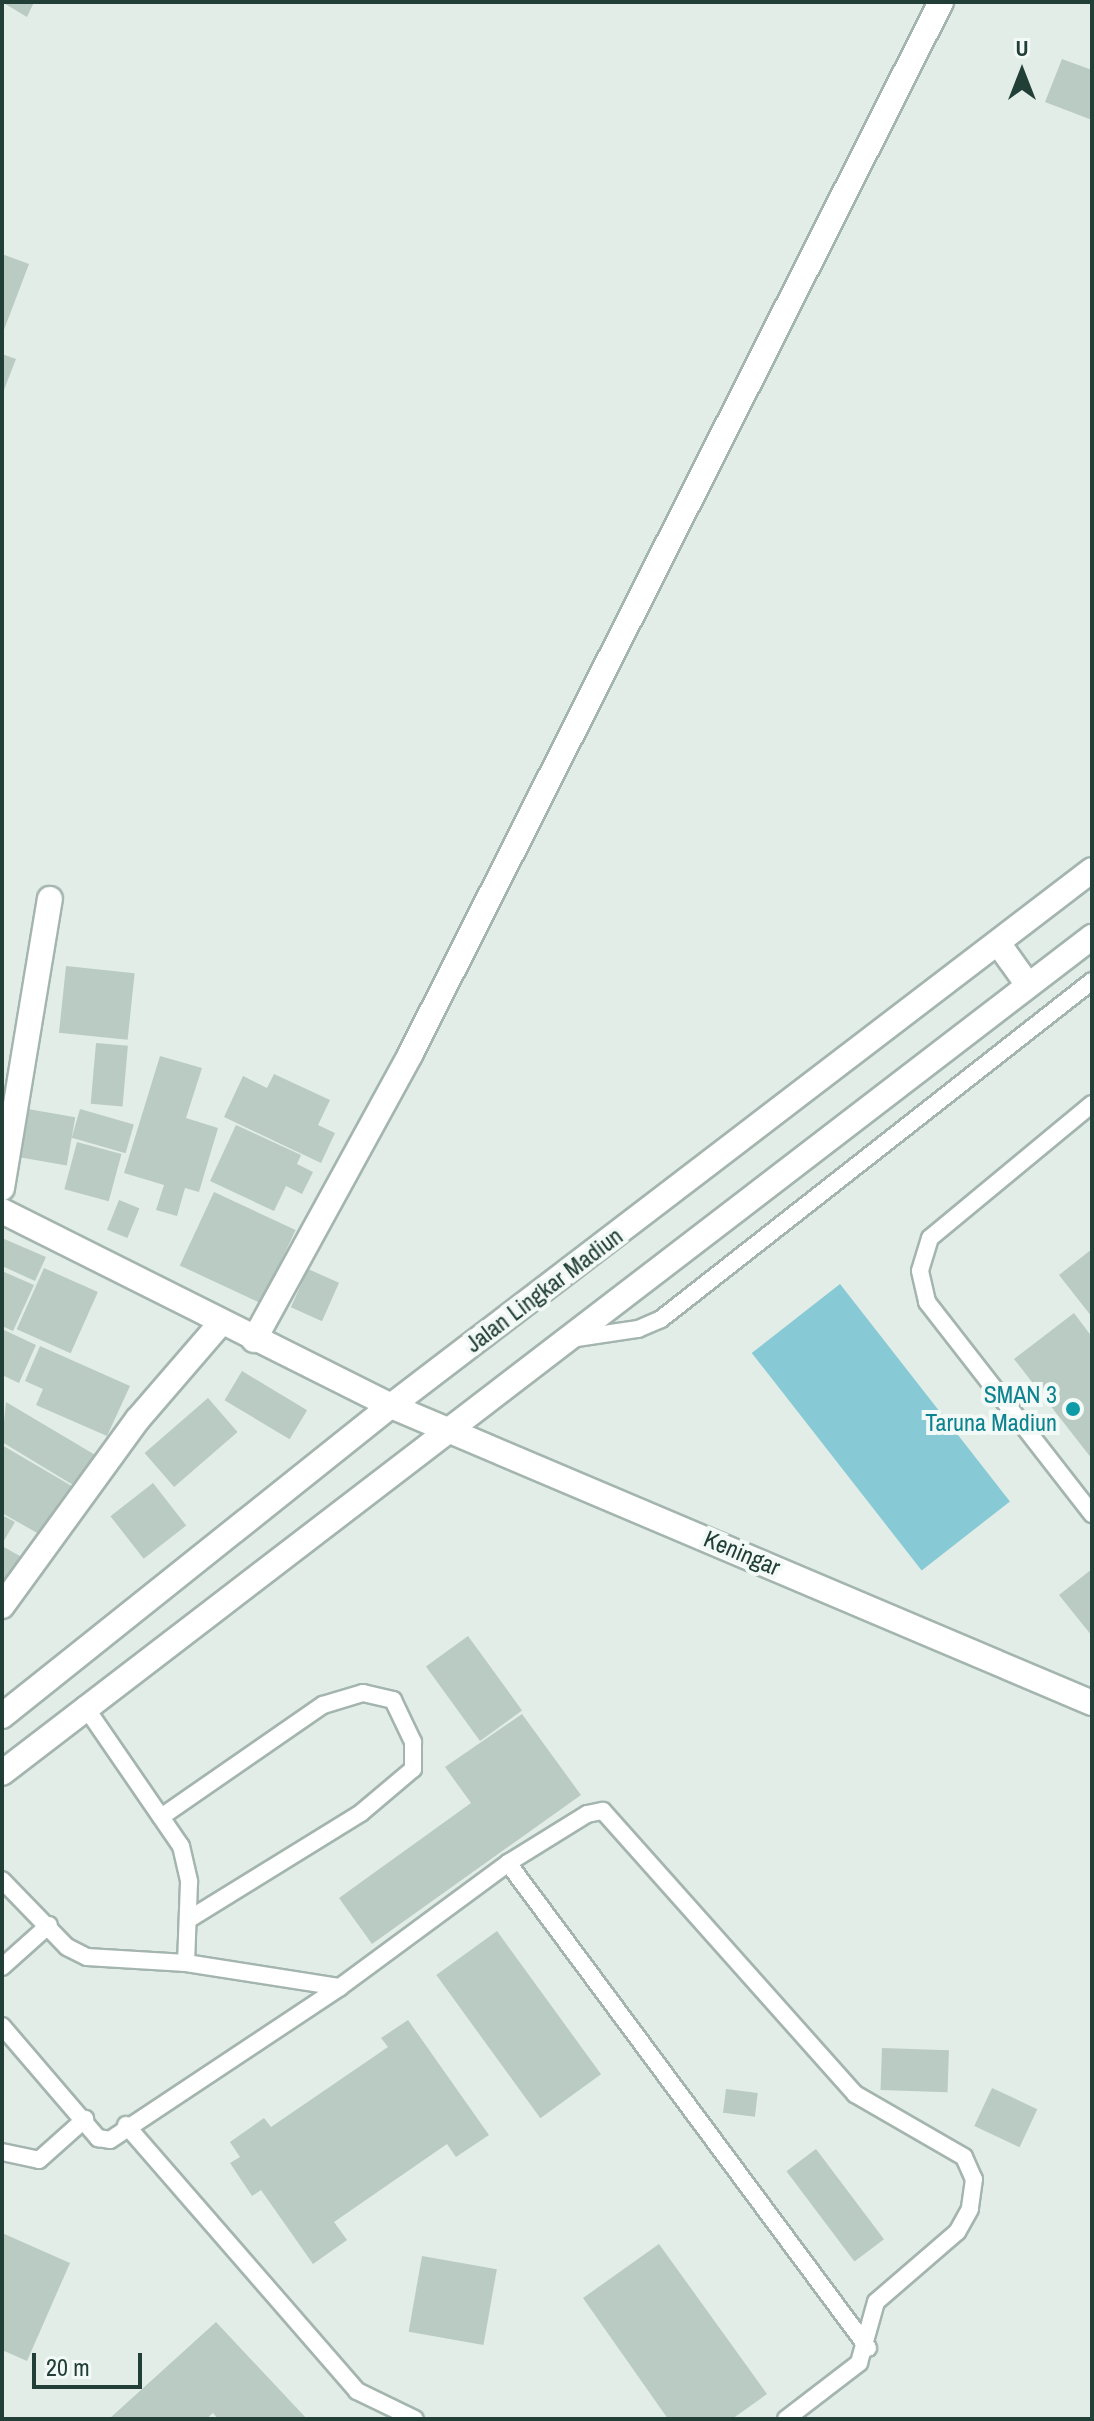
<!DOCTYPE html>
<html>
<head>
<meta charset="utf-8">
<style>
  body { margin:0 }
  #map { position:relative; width:1094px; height:2421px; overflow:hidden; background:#e2ede8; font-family:"Archivo Narrow",sans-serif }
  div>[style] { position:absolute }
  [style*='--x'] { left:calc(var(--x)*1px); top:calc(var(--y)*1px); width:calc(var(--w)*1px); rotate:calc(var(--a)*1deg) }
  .water>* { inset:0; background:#87cad5; transform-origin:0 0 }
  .building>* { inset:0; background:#bacbc3; transform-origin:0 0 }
  .roads { filter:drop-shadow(2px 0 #a4b5af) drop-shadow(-2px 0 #a4b5af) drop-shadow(0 2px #a4b5af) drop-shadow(0 -2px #a4b5af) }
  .service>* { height:16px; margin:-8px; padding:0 8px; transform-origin:8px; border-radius:8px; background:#fff }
  .minor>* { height:24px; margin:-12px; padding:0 12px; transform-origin:12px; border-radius:12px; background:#fff }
  .tertiary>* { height:24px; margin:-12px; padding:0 12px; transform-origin:12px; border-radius:12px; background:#fff }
  .secondary>* { height:24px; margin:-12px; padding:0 12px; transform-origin:12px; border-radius:12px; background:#fff }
  .dots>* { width:22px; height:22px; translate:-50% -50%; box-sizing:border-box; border:4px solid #f2f9f6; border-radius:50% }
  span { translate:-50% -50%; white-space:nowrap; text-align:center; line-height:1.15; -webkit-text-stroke:8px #f2f9f6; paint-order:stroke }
  .street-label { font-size:24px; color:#213f36 }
  .culture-label { font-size:24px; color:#0d838f }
  .right { translate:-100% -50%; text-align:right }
  .frame { position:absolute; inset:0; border:4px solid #213f36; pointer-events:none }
  .north { position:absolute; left:982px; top:32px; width:80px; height:80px; -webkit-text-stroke:6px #f2f9f6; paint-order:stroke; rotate:0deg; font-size:22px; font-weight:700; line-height:32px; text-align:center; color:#213f36 }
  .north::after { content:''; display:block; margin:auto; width:28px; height:36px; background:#213f36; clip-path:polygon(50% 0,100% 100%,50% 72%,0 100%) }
  .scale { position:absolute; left:32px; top:2353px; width:110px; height:36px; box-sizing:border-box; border:4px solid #213f36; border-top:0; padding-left:10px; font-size:24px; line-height:28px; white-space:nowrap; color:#213f36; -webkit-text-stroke:6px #f2f9f6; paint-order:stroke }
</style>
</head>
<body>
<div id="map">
  <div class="water">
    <div style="left:840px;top:1284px;width:276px;height:112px;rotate:52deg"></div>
  </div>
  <div class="building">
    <div style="clip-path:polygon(2px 2px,34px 2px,27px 17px)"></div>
    <div style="clip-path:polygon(1062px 59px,1092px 70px,1092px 120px,1045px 102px)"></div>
    <div style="clip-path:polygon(2px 254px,29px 264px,2px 335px)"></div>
    <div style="clip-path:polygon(2px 354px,16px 359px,2px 395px)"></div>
    <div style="left:66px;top:966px;width:69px;height:67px;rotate:6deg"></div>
    <div style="left:96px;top:1043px;width:32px;height:61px;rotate:5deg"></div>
    <div style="clip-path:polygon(160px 1056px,202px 1068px,186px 1118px,218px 1128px,199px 1192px,185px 1188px,177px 1216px,156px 1210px,164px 1185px,124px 1173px)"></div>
    <div style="clip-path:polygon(274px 1074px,330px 1100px,318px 1125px,335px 1133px,321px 1163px,224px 1117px,243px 1076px,267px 1088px)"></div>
    <div style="left:28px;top:1109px;width:48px;height:49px;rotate:10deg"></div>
    <div style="left:80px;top:1109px;width:56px;height:30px;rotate:16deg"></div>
    <div style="clip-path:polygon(236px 1125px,301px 1155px,297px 1164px,313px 1172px,302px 1194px,286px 1186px,274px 1211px,210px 1181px)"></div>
    <div style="left:77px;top:1142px;width:46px;height:49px;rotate:15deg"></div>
    <div style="left:214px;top:1192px;width:90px;height:81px;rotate:25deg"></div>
    <div style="left:119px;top:1200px;width:22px;height:32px;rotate:22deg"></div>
    <div style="clip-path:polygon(2px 1238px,46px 1257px,35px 1281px,2px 1266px)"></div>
    <div style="clip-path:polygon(1092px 1249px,1092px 1317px,1059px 1275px)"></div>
    <div style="left:44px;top:1268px;width:59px;height:67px;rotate:24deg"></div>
    <div style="left:308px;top:1269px;width:34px;height:42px;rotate:24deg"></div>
    <div style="clip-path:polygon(2px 1271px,34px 1285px,13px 1331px,2px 1326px)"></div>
    <div style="clip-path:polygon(1074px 1313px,1092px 1337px,1092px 1459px,1014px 1359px)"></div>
    <div style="clip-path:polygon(2px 1329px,36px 1345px,19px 1383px,2px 1375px)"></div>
    <div style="clip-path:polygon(40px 1346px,130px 1386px,107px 1436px,36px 1405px,43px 1389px,25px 1381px)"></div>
    <div style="left:242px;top:1371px;width:76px;height:34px;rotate:31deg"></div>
    <div style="left:208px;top:1398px;width:45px;height:84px;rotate:49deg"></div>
    <div style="clip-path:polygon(6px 1402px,97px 1456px,78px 1488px,2px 1442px)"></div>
    <div style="clip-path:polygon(2px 1445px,75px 1488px,46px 1538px,2px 1513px)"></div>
    <div style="left:153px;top:1483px;width:54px;height:54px;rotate:52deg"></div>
    <div style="clip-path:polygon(2px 1515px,15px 1522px,2px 1544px)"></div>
    <div style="clip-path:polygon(2px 1546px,27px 1560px,2px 1587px)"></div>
    <div style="clip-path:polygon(1092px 1569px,1092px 1636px,1059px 1595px)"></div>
    <div style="left:468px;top:1636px;width:92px;height:52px;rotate:54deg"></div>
    <div style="clip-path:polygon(522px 1714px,581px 1795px,372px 1944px,339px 1898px,471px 1803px,445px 1767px)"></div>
    <div style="left:497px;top:1931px;width:177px;height:75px;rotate:54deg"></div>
    <div style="clip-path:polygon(408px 2020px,489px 2135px,456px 2157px,447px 2144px,334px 2222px,347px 2240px,313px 2264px,261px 2190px,252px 2196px,230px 2163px,240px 2157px,230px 2142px,264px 2118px,271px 2127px,388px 2047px,381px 2038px)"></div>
    <div style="left:882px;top:2048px;width:67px;height:42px;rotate:2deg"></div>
    <div style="left:992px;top:2088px;width:50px;height:42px;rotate:25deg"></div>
    <div style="left:726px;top:2089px;width:32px;height:24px;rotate:7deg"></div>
    <div style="left:816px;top:2149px;width:113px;height:37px;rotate:53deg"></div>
    <div style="clip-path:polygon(2px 2233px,70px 2263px,27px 2361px,2px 2350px)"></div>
    <div style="clip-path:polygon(659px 2244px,767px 2394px,732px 2419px,668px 2419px,583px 2298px)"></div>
    <div style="left:422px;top:2256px;width:76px;height:77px;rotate:10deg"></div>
    <div style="clip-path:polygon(216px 2322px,307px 2419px,218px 2419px,213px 2413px,206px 2419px,109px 2419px)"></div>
  </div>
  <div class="roads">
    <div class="service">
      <div style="--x:1092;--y:1104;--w:210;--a:140.4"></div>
      <div style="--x:930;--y:1238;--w:34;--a:107"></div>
      <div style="--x:920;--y:1271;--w:32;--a:77"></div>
      <div style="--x:927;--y:1302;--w:269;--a:52.1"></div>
      <div style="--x:570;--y:1339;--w:69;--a:-8.4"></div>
      <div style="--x:638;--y:1329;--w:25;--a:-23"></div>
      <div style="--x:661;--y:1319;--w:548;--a:-38.1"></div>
      <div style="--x:84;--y:1705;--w:171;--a:55.5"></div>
      <div style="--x:181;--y:1846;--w:37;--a:77"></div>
      <div style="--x:189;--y:1882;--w:81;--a:92.1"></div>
      <div style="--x:161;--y:1817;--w:197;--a:-34.7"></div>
      <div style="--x:323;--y:1705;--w:42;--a:-16.7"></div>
      <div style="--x:363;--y:1693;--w:31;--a:13"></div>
      <div style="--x:393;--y:1700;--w:47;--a:64.5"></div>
      <div style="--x:413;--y:1742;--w:27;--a:90"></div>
      <div style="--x:413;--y:1769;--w:68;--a:139.8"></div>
      <div style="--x:361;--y:1813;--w:203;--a:148.3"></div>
      <div style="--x:508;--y:1863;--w:604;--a:53.41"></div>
      <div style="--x:2;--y:1880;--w:93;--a:45.9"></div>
      <div style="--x:67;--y:1947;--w:22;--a:27"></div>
      <div style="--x:87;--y:1957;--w:99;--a:3.5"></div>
      <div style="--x:186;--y:1963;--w:156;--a:8.9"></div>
      <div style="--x:2;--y:1967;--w:63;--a:-41.8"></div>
      <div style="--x:2;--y:2026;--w:148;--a:49.4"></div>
      <div style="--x:98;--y:2138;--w:12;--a:9"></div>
      <div style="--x:110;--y:2140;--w:276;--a:-33.6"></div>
      <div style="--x:340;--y:1987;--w:209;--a:-36.4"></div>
      <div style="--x:508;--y:1863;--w:93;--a:-31.8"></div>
      <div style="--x:587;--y:1814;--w:16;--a:-11"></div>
      <div style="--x:603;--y:1811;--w:379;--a:48.3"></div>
      <div style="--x:855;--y:2094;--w:126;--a:30"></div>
      <div style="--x:964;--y:2157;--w:24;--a:66"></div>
      <div style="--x:974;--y:2179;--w:30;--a:98"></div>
      <div style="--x:970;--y:2209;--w:26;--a:119"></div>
      <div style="--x:957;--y:2232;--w:107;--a:139.2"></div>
      <div style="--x:876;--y:2302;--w:63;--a:105.6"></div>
      <div style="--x:859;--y:2363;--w:92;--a:142.5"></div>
      <div style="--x:126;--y:2125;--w:352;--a:49"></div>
      <div style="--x:357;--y:2391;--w:64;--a:25.8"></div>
      <div style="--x:2;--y:2152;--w:38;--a:12"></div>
      <div style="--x:39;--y:2160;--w:62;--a:-41.7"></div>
    </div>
    <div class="minor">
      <div style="--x:2;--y:1188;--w:293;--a:-80.6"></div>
      <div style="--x:2;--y:1211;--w:435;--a:26.6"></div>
      <div style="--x:254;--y:1340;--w:325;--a:-61.3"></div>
      <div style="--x:410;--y:1055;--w:1179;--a:-63.24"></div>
      <div style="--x:2;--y:1606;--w:231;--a:-54"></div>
      <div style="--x:138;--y:1419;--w:127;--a:-49.2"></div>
    </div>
    <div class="tertiary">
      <div style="--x:391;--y:1406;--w:761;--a:22.96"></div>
    </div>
    <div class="secondary">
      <div style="--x:998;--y:943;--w:52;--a:54.5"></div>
      <div style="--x:2;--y:1716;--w:497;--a:-38.6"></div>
      <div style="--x:391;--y:1406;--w:882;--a:-37.4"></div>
      <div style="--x:2;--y:1773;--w:1374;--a:-37.49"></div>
    </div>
  </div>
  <div class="dots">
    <div style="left:1073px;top:1409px;background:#0f9aa8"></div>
  </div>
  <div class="street-label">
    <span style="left:544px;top:1290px;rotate:-37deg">Jalan Lingkar Madiun</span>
    <span style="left:742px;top:1553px;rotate:23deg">Keningar</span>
  </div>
  <div class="culture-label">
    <span class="right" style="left:1057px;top:1409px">SMAN 3<br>Taruna Madiun</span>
  </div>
  <div class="frame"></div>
  <div class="north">U</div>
  <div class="scale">20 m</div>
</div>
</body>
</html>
